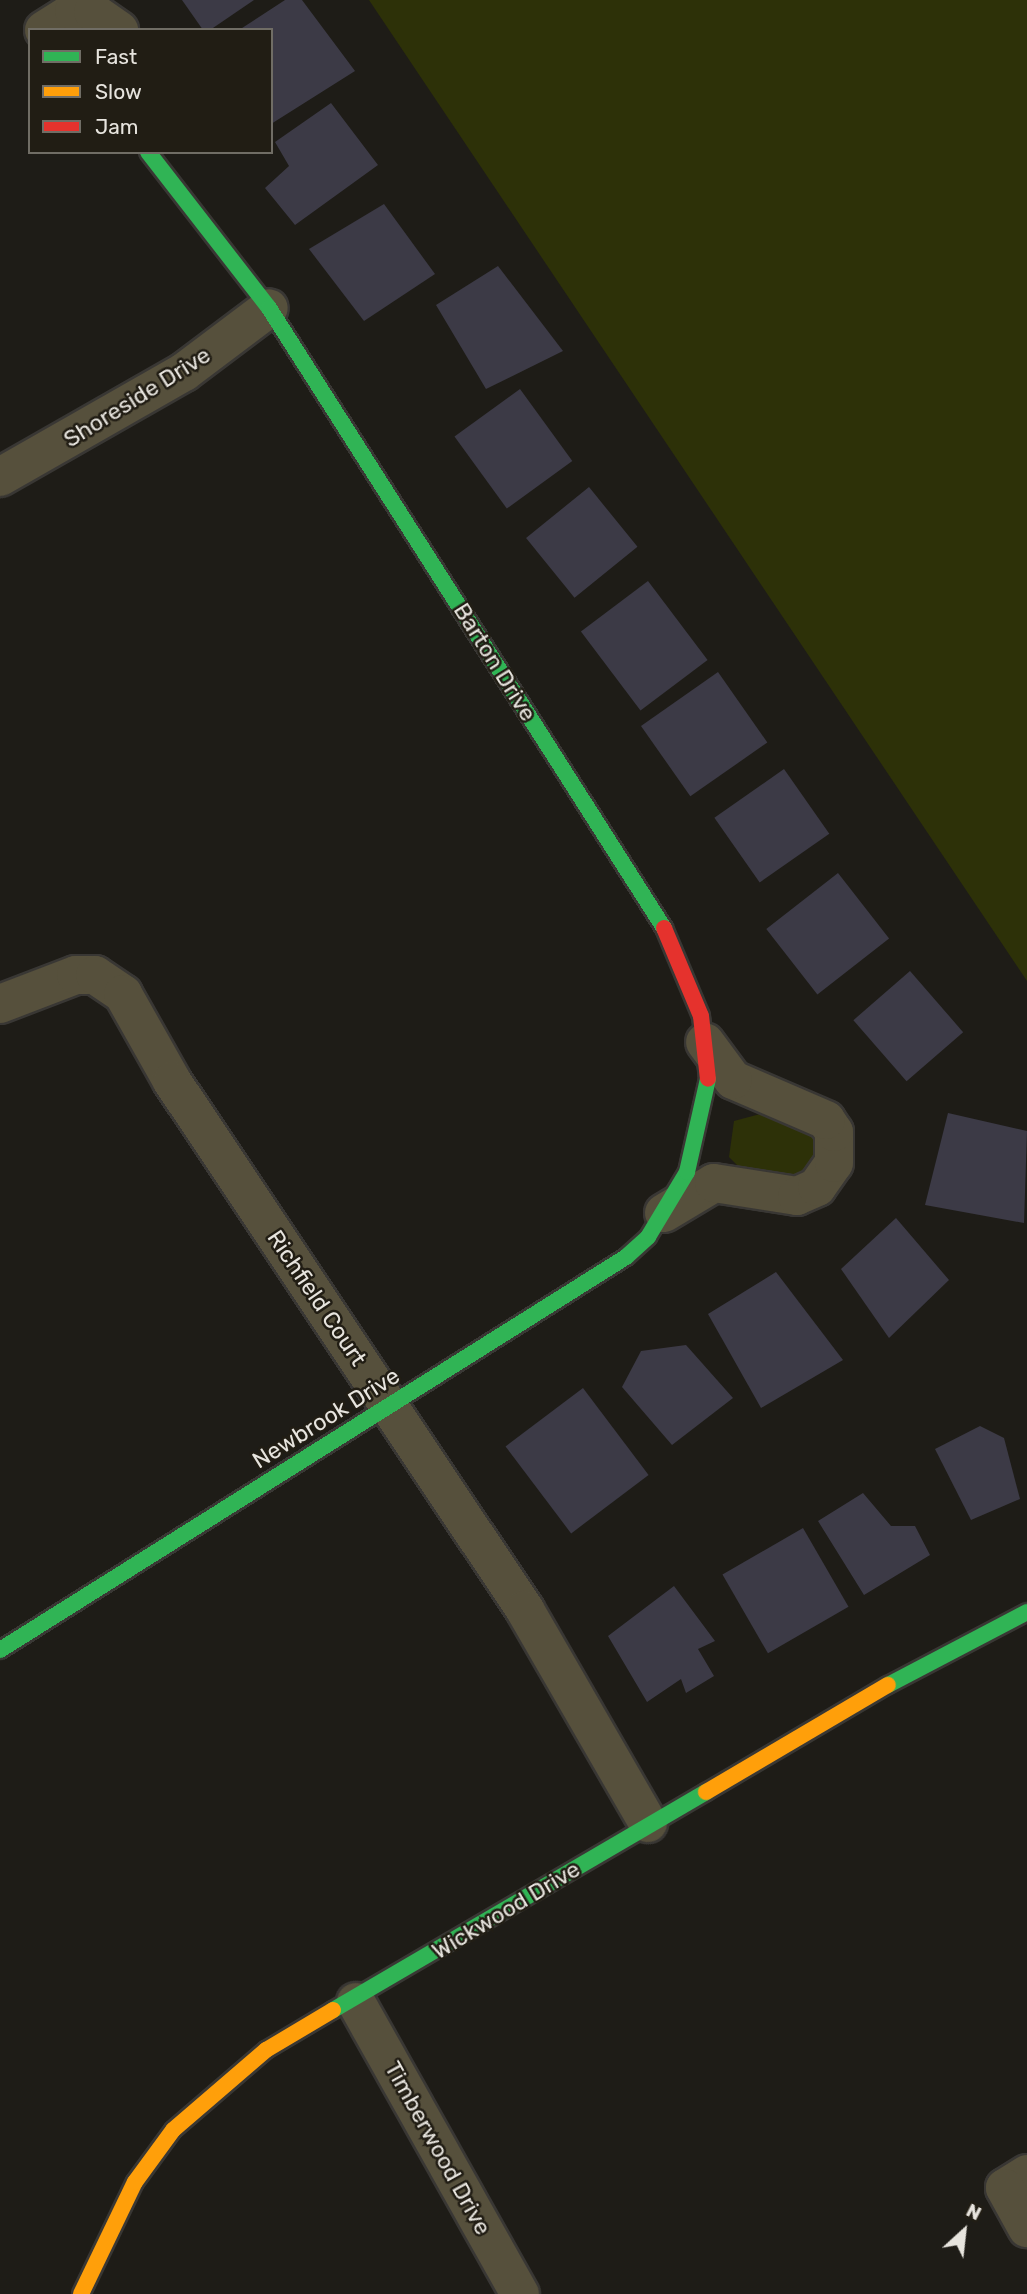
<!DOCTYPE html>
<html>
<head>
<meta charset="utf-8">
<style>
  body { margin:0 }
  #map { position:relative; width:1027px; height:2294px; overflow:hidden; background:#1e1c17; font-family:Rubik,sans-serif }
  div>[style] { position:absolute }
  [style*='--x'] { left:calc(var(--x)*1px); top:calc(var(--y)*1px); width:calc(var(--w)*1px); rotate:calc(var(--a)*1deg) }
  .green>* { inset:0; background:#2d3108 }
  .building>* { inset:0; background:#3c3a46; transform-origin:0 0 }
  .roads { filter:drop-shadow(2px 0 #393734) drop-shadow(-2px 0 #393734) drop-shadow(0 2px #393734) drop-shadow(0 -2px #393734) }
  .street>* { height:38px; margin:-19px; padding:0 19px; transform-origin:19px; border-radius:19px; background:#56503c }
  .fast>* { height:16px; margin:-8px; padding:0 8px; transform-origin:8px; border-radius:8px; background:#30b455 }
  .slow>* { height:16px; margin:-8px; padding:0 8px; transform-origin:8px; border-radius:8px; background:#ff9f0a }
  .jam>* { height:16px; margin:-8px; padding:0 8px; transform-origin:8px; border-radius:8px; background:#e5322d }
  span { translate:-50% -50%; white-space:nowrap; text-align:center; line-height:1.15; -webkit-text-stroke:5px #211d14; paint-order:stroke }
  .street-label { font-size:23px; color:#e7e4de }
  .legend { position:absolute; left:28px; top:28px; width:245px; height:126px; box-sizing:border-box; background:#211d14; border:2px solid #706d65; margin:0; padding:9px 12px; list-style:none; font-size:21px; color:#e7e4de }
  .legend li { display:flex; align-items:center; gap:14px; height:35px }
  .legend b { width:35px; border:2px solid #706d65 }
  .north { position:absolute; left:929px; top:2196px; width:70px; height:70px; -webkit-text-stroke:5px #211d14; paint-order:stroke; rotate:27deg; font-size:19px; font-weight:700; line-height:28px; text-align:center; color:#e7e4de }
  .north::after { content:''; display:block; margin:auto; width:24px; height:32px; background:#e7e4de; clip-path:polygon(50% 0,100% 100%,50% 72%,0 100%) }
</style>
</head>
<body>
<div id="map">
  <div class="green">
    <div style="clip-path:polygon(369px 0,1027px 0,1027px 981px)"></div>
    <div style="clip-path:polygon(764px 1113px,802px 1124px,816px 1137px,817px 1158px,802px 1177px,740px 1168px,729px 1157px,734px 1121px)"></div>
  </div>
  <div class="building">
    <div style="clip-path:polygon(182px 0,254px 0,210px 30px,203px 30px)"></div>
    <div style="clip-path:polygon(285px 0,302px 0,355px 71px,271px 124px,271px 30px,239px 30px)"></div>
    <div style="clip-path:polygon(331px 103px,378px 165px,295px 225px,265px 188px,289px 166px,275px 142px)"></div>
    <div style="clip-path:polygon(384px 204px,435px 274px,364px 321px,309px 249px)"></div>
    <div style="clip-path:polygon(498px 266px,563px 351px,486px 389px,436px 305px)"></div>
    <div style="left:520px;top:389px;width:89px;height:81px;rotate:54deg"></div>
    <div style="left:589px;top:487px;width:77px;height:81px;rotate:51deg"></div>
    <div style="left:648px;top:581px;width:99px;height:84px;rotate:53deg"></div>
    <div style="left:718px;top:672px;width:86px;height:94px;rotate:55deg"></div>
    <div style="left:784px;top:769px;width:79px;height:85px;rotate:55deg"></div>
    <div style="left:838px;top:873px;width:83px;height:91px;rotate:52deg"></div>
    <div style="left:910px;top:971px;width:81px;height:75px;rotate:49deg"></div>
    <div style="clip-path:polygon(948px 1113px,1027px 1131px,1024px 1223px,925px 1205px)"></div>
    <div style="clip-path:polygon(896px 1218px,949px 1280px,889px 1338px,841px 1269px)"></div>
    <div style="clip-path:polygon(776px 1272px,843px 1360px,761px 1408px,708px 1314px)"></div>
    <div style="clip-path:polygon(686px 1345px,733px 1398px,672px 1445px,622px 1387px,641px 1351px)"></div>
    <div style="left:583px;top:1388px;width:109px;height:97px;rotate:53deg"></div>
    <div style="clip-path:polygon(980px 1426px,1004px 1438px,1020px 1499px,971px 1520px,935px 1449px)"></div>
    <div style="clip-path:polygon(863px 1493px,891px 1526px,915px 1526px,930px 1555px,864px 1595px,818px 1521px)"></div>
    <div style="left:803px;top:1528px;width:91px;height:93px;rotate:60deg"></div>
    <div style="clip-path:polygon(674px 1586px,715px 1641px,698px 1649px,714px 1676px,686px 1693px,681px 1679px,647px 1702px,608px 1636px)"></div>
  </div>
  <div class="roads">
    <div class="street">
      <div style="--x:44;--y:30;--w:36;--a:-32"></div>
      <div style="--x:74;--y:11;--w:19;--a:3"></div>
      <div style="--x:93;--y:12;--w:32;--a:35"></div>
      <div style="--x:0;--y:477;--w:212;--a:-29.7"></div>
      <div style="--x:184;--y:372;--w:106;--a:-37"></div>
      <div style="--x:0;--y:1004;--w:81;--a:-20.9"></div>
      <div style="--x:76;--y:975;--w:19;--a:0"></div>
      <div style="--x:95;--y:975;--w:34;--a:34"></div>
      <div style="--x:123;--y:994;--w:100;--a:60.6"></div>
      <div style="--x:172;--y:1081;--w:636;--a:56.28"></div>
      <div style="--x:525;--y:1610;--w:246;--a:60"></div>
      <div style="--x:664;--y:1213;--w:58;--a:-31"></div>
      <div style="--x:714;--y:1183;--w:84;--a:8.9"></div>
      <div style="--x:797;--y:1196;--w:22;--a:-24"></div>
      <div style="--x:817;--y:1187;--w:29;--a:-55"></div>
      <div style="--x:834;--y:1163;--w:31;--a:-90"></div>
      <div style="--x:834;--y:1132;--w:14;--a:-124"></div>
      <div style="--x:826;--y:1120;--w:101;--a:-156.7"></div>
      <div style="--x:733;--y:1080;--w:47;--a:-126.4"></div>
      <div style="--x:356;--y:2002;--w:335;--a:60.7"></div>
      <div style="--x:1027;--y:2174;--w:26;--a:148"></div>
      <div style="--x:1005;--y:2188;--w:46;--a:61.2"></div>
    </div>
    <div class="fast">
      <div style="--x:148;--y:152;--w:197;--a:52.2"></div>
      <div style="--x:269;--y:308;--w:735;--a:57.5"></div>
      <div style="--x:0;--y:1650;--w:739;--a:-32.12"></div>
      <div style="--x:626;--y:1257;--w:30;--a:-42"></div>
      <div style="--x:648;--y:1237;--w:76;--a:-59"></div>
      <div style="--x:687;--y:1172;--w:95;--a:-77.3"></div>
      <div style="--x:888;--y:1685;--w:157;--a:-27.7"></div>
      <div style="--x:333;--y:2010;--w:432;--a:-30.3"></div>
    </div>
    <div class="slow">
      <div style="--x:706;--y:1792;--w:211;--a:-30.5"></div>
      <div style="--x:81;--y:2294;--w:124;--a:-64.3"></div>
      <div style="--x:135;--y:2182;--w:64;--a:-53.8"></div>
      <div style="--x:173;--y:2130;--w:123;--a:-40.7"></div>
      <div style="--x:266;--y:2050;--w:78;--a:-30.8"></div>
    </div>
    <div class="jam">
      <div style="--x:664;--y:928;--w:95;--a:67.2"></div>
      <div style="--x:701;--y:1016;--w:63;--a:83.7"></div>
    </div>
  </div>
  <div class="street-label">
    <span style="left:137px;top:397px;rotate:-32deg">Shoreside Drive</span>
    <span style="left:495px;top:662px;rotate:58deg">Barton Drive</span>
    <span style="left:317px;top:1298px;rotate:56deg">Richfield Court</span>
    <span style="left:326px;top:1418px;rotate:-32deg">Newbrook Drive</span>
    <span style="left:506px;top:1910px;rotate:-31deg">Wickwood Drive</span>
    <span style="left:438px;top:2148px;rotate:61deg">Timberwood Drive</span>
  </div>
  <ul class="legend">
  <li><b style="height:9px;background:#30b455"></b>Fast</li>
  <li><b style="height:9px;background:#ff9f0a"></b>Slow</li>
  <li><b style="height:9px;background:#e5322d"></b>Jam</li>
  </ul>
  <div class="north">N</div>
</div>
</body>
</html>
